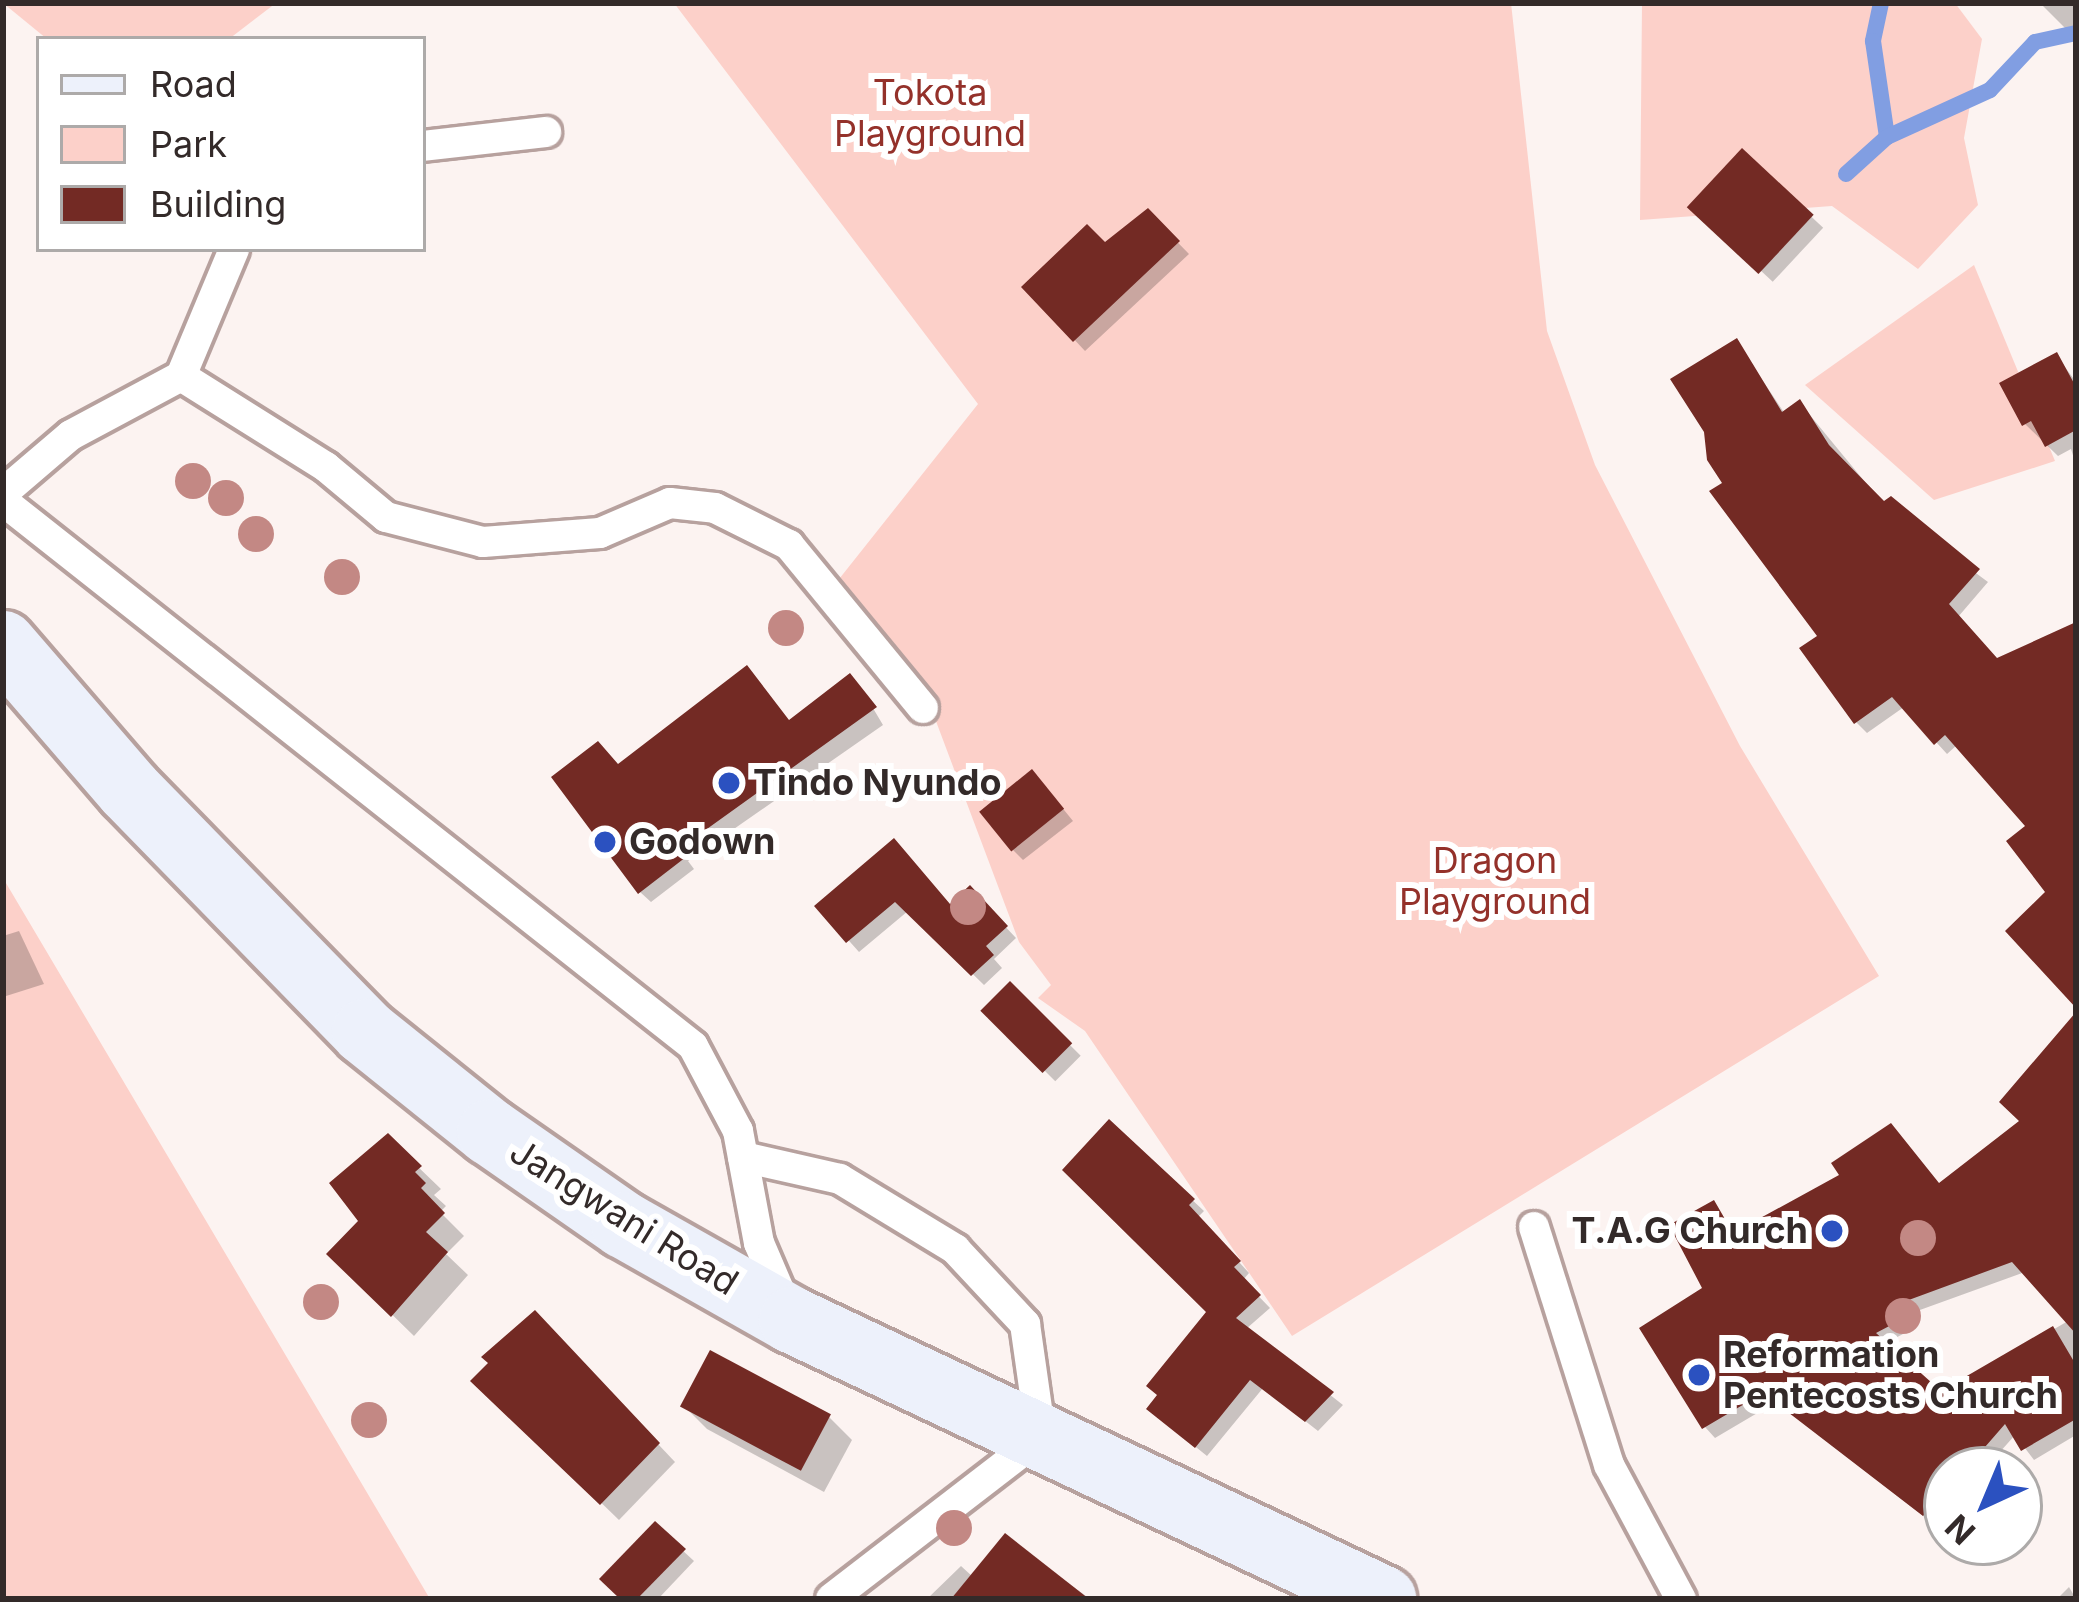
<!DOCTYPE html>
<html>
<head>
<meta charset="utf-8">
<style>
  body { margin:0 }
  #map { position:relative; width:2079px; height:1602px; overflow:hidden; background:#fcf3f1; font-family:Inter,sans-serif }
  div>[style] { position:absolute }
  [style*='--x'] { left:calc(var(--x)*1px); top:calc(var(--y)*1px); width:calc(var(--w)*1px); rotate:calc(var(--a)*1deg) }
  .green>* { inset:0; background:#fcd0c9 }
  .shadow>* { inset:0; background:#0003; transform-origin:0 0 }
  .stream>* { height:16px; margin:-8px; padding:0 8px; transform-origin:8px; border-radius:8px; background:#819ee2 }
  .building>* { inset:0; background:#732a24; transform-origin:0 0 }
  .roads { filter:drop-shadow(3px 0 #b7a19e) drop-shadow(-3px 0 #b7a19e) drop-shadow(0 3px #b7a19e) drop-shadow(0 -3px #b7a19e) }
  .lane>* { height:30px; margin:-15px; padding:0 15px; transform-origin:15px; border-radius:15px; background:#fff }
  .secondary>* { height:66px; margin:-33px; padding:0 33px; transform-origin:33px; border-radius:33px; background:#edf1fb }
  .trees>* { width:36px; height:36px; margin:-18px; border-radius:50%; background:#c38884 }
  .dots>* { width:33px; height:33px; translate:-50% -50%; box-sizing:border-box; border:6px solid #fff; border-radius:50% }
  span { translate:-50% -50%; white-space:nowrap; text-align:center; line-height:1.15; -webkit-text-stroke:12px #fff; paint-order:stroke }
  .park-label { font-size:36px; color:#94312a }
  .poi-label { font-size:36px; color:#332a29; font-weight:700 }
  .left { translate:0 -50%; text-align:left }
  .right { translate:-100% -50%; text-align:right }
  .street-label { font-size:36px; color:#332a29 }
  .frame { position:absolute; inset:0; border:6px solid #332a29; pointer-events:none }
  .legend { position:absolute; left:36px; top:36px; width:390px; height:216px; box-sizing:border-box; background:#fff; border:3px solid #adaaa9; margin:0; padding:15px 21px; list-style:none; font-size:36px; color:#332a29 }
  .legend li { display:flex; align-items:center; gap:24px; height:60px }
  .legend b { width:60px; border:3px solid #adaaa9 }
  .north { position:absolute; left:1923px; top:1446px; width:120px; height:120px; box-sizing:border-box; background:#fff; border:3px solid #adaaa9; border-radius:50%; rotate:224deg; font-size:33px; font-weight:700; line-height:48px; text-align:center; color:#332a29 }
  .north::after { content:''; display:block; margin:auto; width:42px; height:54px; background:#2b51c0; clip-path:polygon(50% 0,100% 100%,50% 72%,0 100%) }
</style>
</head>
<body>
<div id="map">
  <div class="green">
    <div style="clip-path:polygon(3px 3px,276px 3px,229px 39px,47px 39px)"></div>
    <div style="clip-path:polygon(674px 3px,1511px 3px,1547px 331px,1595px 465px,1740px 746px,1879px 976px,1292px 1336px,1085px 1031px,1038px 998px,1051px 985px,1019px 942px,922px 684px,828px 593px,978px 404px)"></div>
    <div style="clip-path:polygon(1642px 3px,1955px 3px,1982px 39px,1964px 138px,1978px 205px,1918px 269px,1832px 206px,1640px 220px)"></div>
    <div style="clip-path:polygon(1974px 265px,2055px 461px,1934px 500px,1805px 385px)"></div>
    <div style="clip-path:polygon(3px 878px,430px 1599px,431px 1599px,3px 1599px)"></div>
  </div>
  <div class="shadow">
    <div style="clip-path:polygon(2040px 3px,2076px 3px,2076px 39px)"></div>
    <div style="left:1742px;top:152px;width:111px;height:74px;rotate:43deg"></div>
    <div style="clip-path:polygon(1148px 212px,1189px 254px,1085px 351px,1025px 287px,1105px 246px)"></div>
    <div style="clip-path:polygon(1737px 342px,1785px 414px,1800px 403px,1884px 505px,1988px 582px,1958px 617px,1998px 661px,2076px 625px,2076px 1003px,2029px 827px,1957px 745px,1947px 754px,1904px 707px,1867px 733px,1856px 722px,1821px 636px,1726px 484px)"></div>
    <div style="clip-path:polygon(2056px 355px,2076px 382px,2076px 465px,2071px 449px,2058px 456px,2025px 424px)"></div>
    <div style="clip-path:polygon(861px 688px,883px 725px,688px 861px,694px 869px,651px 902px,640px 892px,619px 768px,791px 722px)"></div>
    <div style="clip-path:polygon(1043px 784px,1073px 821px,1023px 860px,1012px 849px)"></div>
    <div style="clip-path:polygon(904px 853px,951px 908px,970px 889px,1016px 938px,994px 959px,1002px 968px,984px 985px,908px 911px,859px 952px,818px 906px)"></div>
    <div style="clip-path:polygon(19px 931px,44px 984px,3px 997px,3px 936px)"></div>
    <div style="left:1010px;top:985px;width:100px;height:36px;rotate:45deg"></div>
    <div style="clip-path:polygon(evenodd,2076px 1017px,2076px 1435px,2034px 1460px,2015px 1435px,1984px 1470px,1947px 1470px,1947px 1512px,1935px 1525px,1776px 1402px,1715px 1438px,1705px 1427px,1714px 1204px,1736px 1235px,1940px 1186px,2023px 1122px,2076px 1017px,2025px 1272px,2068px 1321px,1941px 1395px,1884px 1344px,1903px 1334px,1895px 1319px,2025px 1272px)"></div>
    <div style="clip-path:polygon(1110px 1123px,1204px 1211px,1198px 1217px,1249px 1273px,1243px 1280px,1270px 1308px,1246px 1329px,1343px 1405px,1318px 1431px,1263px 1388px,1207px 1456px,1161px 1419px,1210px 1312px)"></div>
    <div style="clip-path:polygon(387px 1137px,441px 1189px,434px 1195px,446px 1206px,440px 1212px,464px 1236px,446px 1254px,468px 1275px,414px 1336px,330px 1254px,362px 1221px)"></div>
    <div style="clip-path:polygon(551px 1331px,675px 1462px,619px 1520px,475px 1381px)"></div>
    <div style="clip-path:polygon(684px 1406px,829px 1417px,852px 1440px,824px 1492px,707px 1429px)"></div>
    <div style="clip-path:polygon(655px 1525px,694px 1561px,658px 1599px,624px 1599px)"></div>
    <div style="clip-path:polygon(1005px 1537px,1090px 1599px,927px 1599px,961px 1566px,973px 1577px)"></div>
    <div style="clip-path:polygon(2069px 1587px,2076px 1599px,2057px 1599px)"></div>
  </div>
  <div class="stream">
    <div style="--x:1881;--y:3;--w:39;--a:102"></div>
    <div style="--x:1873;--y:41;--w:97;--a:81.7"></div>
    <div style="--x:1846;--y:174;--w:55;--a:-42.1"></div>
    <div style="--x:1887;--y:137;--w:113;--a:-24.5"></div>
    <div style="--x:1990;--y:90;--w:66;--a:-46.8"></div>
    <div style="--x:2035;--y:42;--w:42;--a:-12.4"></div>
  </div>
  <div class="building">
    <div style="left:1742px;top:148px;width:98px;height:81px;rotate:43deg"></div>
    <div style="clip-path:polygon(1148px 208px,1180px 241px,1073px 342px,1021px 287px,1087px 224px,1105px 242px)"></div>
    <div style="clip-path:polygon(1737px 338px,1782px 412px,1800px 399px,1829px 445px,1884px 501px,1891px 496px,1980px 569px,1949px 604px,1997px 658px,2076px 622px,2076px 1008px,2005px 931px,2045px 892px,2006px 841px,2025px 826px,1945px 735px,1934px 745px,1892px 697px,1854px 724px,1799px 648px,1817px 636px,1709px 491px,1722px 483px,1707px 460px,1704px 432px,1670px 379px)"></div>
    <div style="clip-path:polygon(2057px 352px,2076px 387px,2076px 430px,2045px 447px,2031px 421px,2022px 426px,1999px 383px)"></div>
    <div style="clip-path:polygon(747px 665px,789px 720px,850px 673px,877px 707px,679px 849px,686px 857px,638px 894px,551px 777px,598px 741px,618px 764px)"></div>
    <div style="left:1032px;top:769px;width:51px;height:68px;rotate:51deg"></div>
    <div style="clip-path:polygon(894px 838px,950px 904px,970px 885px,1008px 926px,986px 946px,994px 955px,971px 976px,895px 902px,846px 943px,814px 906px)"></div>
    <div style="left:1010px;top:981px;width:88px;height:42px;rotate:45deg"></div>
    <div style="clip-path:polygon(2076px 1012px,2076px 1334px,2012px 1262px,1887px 1308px,1895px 1323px,1876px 1333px,1941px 1391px,2053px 1326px,2076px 1365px,2076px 1419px,2021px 1451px,2005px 1424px,1965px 1470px,1947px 1470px,1947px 1490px,1923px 1516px,1763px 1393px,1702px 1429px,1639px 1328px,1702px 1288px,1669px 1225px,1714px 1200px,1733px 1233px,1839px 1175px,1831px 1163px,1891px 1123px,1939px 1183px,2019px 1121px,1999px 1102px)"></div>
    <div style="clip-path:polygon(1109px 1119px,1195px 1199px,1189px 1205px,1241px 1261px,1234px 1267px,1261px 1295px,1236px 1318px,1334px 1392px,1305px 1422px,1250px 1380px,1195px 1448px,1146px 1409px,1157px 1395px,1146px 1386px,1206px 1312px,1062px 1170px)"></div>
    <div style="clip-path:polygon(388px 1133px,422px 1166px,415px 1172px,426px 1183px,421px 1188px,445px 1213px,426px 1232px,448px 1252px,391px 1317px,326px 1254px,358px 1221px,329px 1183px)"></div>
    <div style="clip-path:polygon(535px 1310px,660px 1443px,600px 1505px,470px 1381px,488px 1363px,481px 1357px)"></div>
    <div style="left:710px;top:1350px;width:137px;height:64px;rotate:28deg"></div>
    <div style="clip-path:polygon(655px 1521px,686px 1549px,637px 1599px,620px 1599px,599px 1579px)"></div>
    <div style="clip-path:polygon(1005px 1533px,1089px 1599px,951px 1599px)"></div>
  </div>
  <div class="roads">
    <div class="lane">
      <div style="--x:423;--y:146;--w:124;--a:-6.5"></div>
      <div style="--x:181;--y:376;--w:138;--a:-67.3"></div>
      <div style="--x:3;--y:493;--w:89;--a:-40.5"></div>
      <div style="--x:71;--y:435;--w:125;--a:-28.2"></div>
      <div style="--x:181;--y:376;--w:171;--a:32.1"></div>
      <div style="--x:326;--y:467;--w:78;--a:39.8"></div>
      <div style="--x:386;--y:517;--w:100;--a:14.5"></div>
      <div style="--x:483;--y:542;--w:117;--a:-4.4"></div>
      <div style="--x:600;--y:533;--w:76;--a:-23.2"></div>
      <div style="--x:670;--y:503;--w:45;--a:6.3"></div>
      <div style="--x:715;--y:508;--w:83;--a:26.6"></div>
      <div style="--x:789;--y:545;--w:211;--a:50.6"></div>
      <div style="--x:3;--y:501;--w:879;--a:38.3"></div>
      <div style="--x:693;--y:1046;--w:96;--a:62.1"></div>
      <div style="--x:738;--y:1131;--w:114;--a:79.4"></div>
      <div style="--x:759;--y:1243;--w:69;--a:66.8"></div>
      <div style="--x:743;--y:1157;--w:99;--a:12.8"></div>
      <div style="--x:840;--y:1179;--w:135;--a:31.3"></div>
      <div style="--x:955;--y:1249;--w:103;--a:47"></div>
      <div style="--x:1025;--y:1324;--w:114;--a:81.9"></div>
      <div style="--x:1041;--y:1437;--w:265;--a:142.4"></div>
      <div style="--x:1534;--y:1227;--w:250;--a:72.5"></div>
      <div style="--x:1609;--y:1465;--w:152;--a:61.8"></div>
    </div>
    <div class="secondary">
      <div style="--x:3;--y:644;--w:193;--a:49.2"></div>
      <div style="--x:129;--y:790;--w:338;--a:45.7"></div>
      <div style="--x:365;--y:1032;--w:160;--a:38.7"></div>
      <div style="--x:490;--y:1132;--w:163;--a:34.8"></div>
      <div style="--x:624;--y:1225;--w:193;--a:29.5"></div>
      <div style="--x:792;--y:1320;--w:654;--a:25.27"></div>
    </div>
  </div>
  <div class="trees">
    <div style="left:193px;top:481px"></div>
    <div style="left:226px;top:498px"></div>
    <div style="left:256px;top:534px"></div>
    <div style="left:342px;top:577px"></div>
    <div style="left:786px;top:628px"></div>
    <div style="left:968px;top:907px"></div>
    <div style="left:1918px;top:1238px"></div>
    <div style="left:321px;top:1302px"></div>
    <div style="left:1903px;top:1316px"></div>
    <div style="left:369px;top:1420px"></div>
    <div style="left:954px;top:1528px"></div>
  </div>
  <div class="dots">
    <div style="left:729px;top:783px;background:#2b51c0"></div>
    <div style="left:605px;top:842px;background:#2b51c0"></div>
    <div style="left:1832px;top:1231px;background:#2b51c0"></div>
    <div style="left:1699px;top:1375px;background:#2b51c0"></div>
  </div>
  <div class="park-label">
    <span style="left:930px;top:113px">Tokota<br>Playground</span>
    <span style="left:1495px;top:881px">Dragon<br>Playground</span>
  </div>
  <div class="poi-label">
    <span class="left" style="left:753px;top:783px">Tindo Nyundo</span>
    <span class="left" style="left:629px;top:842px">Godown</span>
    <span class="right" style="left:1808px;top:1231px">T.A.G Church</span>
    <span class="left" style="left:1723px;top:1375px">Reformation<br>Pentecosts Church</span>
  </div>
  <div class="street-label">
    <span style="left:624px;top:1217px;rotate:32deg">Jangwani Road</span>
  </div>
  <div class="frame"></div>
  <ul class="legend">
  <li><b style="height:15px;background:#edf1fb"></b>Road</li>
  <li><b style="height:33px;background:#fcd0c9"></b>Park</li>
  <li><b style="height:33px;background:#732a24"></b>Building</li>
  </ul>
  <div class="north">N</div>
</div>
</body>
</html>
